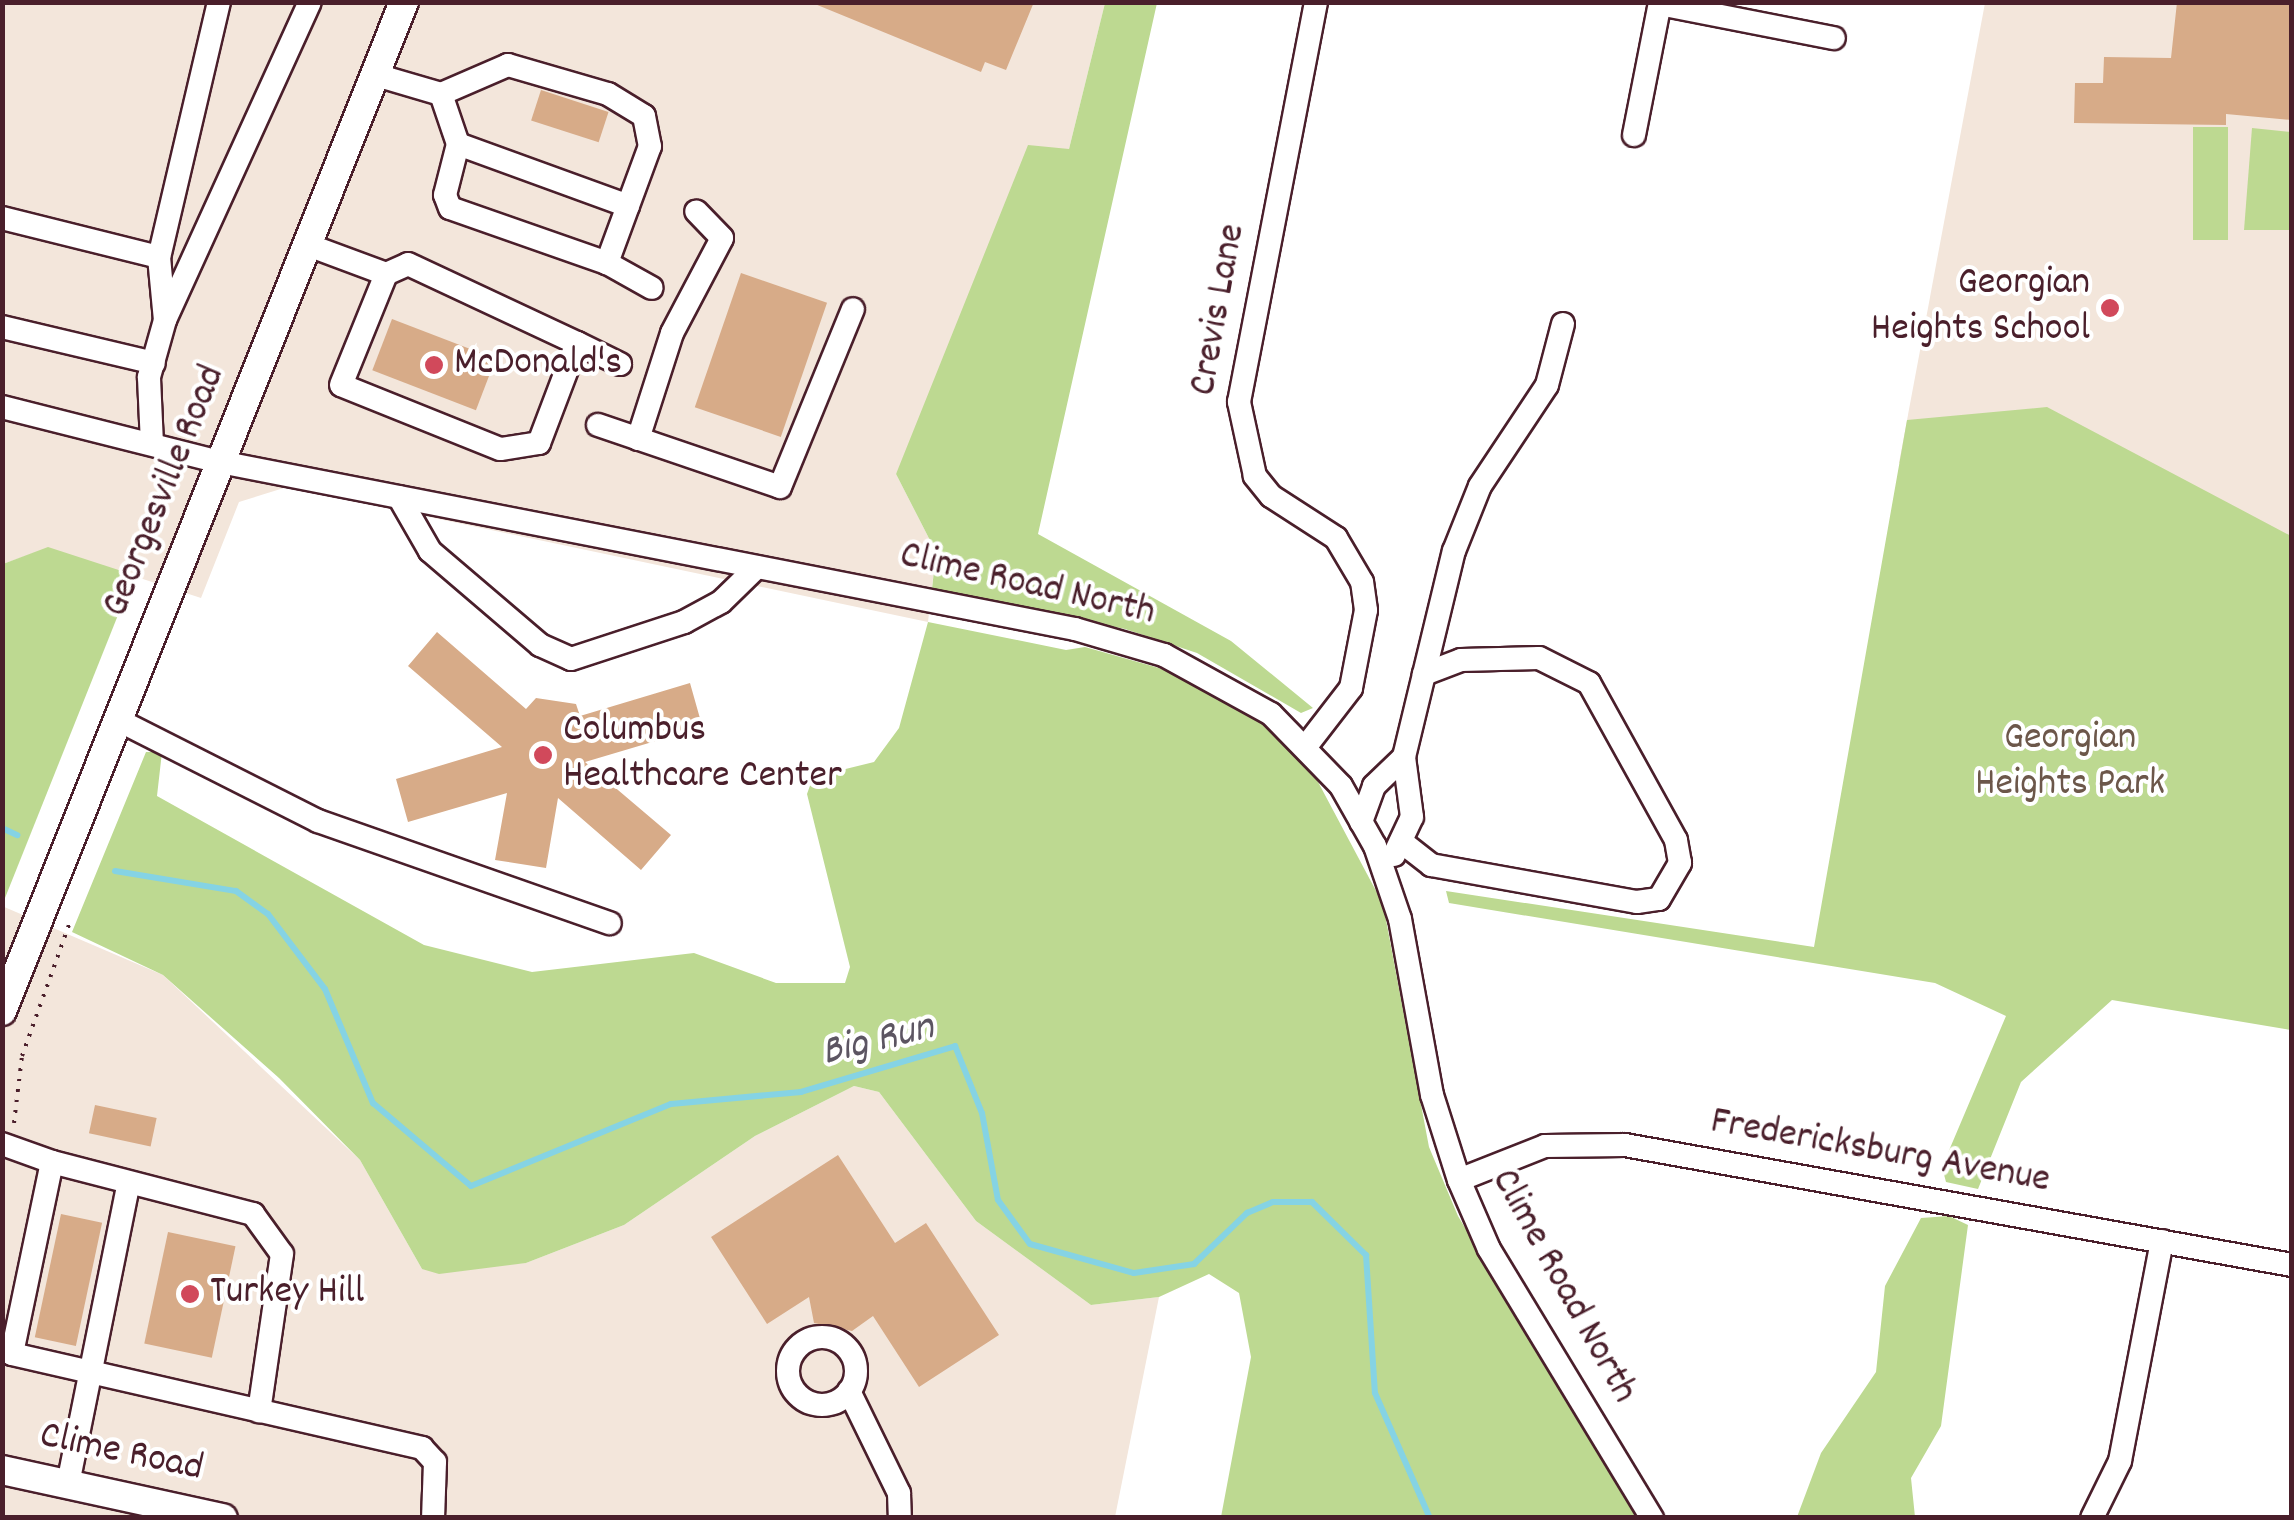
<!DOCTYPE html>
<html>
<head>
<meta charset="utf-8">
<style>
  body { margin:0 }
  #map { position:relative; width:2294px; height:1520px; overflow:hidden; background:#fff; font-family:Dekko,sans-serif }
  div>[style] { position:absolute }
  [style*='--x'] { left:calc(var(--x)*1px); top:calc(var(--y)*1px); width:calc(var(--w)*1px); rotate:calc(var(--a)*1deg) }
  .built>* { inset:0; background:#f3e6db }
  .green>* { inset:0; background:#bdd991; transform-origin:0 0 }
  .stream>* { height:6px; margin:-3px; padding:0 3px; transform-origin:3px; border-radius:3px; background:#85d3e4 }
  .building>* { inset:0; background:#d7ab88; transform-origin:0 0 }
  .path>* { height:4px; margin-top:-2px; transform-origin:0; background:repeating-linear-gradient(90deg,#4a1f2b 0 2.5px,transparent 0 10.5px) }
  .roads { filter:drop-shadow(2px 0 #4a1f2b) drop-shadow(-2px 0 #4a1f2b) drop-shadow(0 2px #4a1f2b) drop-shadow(0 -2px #4a1f2b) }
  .minor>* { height:22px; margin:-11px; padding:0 11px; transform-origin:11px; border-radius:11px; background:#fff }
  .minor>.ring { margin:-11px; padding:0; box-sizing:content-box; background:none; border:22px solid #fff; border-radius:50% }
  .major>* { height:28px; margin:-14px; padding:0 14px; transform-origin:14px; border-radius:14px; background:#fff }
  .dots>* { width:28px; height:28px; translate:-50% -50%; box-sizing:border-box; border:5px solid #fff; border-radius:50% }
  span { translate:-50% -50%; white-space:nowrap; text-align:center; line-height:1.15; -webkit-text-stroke:8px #fff; paint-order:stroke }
  .poi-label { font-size:40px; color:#4a1f2b }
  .right { translate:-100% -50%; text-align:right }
  .left { translate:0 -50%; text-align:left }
  .street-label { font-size:40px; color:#4a1f2b }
  .park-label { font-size:40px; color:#6c574a }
  .water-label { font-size:42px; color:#5c5562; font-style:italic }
  .frame { position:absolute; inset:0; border:5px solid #4a1f2b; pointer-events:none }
</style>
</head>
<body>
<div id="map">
  <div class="built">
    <div style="clip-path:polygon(3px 3px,1105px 3px,1069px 149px,896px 474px,936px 552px,928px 622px,287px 487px,239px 502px,201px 598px,48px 548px,3px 564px)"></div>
    <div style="clip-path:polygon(1985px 3px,2291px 3px,2291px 536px,1899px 463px)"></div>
    <div style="clip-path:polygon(2px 906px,163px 975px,360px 1160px,422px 1269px,526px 1263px,624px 1225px,755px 1136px,854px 1086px,879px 1092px,976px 1221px,1091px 1305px,1159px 1297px,1115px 1517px,3px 1517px)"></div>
  </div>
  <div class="green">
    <div style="clip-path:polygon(1105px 3px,1157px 3px,1038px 534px,1231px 641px,1313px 708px,1301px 713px,1197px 653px,1125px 629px,932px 589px,936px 552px,896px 474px,1028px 145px,1069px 149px)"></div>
    <div style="left:2193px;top:127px;width:35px;height:113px"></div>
    <div style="clip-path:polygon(2252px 128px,2291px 132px,2291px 230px,2244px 230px)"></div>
    <div style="clip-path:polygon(2047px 407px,2291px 536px,2291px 1030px,2112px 1000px,2021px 1082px,1978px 1189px,1946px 1182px,1942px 1167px,2006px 1016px,1935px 983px,1449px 903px,1446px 891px,1814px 947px,1907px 420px)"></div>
    <div style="clip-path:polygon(48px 547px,134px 575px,3px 903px,3px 564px)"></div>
    <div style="clip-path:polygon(928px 622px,1066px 650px,1085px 647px,1159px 668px,1225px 698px,1277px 734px,1317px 780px,1383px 904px,1429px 1147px,1458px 1216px,1637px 1517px,1221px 1517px,1251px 1357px,1239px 1293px,1209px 1274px,1159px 1297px,1091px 1305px,976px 1221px,879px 1092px,854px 1086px,755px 1136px,624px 1225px,526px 1263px,439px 1274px,422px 1269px,360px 1160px,279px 1078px,163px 975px,72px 932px,146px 752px,162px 752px,157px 796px,424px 945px,532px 972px,694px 953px,776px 983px,845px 983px,850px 967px,807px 794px,813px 777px,874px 762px,899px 728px)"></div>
    <div style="clip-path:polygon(1949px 1216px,1968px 1225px,1941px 1426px,1911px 1478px,1915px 1517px,1797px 1517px,1821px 1453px,1876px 1372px,1885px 1286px,1921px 1218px)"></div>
  </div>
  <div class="stream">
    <div style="--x:2;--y:828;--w:17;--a:25"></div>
    <div style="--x:115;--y:871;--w:123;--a:9.4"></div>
    <div style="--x:236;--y:891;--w:39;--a:36"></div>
    <div style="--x:268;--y:914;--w:94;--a:52.8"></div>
    <div style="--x:325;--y:989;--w:124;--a:67.2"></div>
    <div style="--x:373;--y:1103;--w:128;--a:40.3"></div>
    <div style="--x:471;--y:1186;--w:216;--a:-22.3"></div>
    <div style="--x:671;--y:1104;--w:131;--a:-5.3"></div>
    <div style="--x:801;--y:1092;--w:161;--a:-16.6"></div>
    <div style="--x:955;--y:1046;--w:72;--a:68.1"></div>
    <div style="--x:982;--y:1113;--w:88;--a:79.6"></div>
    <div style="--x:998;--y:1200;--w:54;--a:54"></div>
    <div style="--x:1030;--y:1244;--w:108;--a:15.6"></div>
    <div style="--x:1134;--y:1273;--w:61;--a:-8.5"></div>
    <div style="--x:1194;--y:1264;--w:74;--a:-43.9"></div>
    <div style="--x:1247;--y:1213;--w:28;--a:-23"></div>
    <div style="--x:1273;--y:1202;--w:39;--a:0"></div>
    <div style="--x:1312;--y:1202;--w:76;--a:44.5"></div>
    <div style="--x:1366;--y:1255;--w:138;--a:86.3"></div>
    <div style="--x:1375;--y:1393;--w:137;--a:66.3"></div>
  </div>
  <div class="building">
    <div style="clip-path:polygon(810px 2px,1034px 2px,1006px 70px,985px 62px,981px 72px)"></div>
    <div style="clip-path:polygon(2177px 2px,2292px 2px,2292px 120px,2226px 114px,2226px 125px,2074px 123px,2075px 83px,2103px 83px,2104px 57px,2171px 58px)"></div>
    <div style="left:541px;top:90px;width:71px;height:32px;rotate:18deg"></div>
    <div style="left:741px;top:273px;width:91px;height:142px;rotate:19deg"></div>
    <div style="left:392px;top:319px;width:111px;height:55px;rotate:21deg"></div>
    <div style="clip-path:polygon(437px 632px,526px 709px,536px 698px,576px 704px,580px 716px,690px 683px,701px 722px,696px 729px,585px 762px,671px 835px,641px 870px,558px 798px,546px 868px,495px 860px,507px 793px,408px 822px,396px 779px,502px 747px,408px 666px)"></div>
    <div style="left:95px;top:1105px;width:63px;height:29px;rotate:12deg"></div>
    <div style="clip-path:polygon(838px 1155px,895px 1243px,926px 1223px,999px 1335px,919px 1387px,873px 1316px,852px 1331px,814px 1323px,809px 1297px,767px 1324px,711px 1237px)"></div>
    <div style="left:61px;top:1214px;width:42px;height:126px;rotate:12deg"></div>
    <div style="left:168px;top:1232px;width:69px;height:114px;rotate:12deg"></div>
  </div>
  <div class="path">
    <div style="--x:14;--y:1123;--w:67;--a:-83.2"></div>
    <div style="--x:22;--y:1056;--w:142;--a:-70.3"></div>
  </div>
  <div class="roads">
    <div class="minor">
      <div style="--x:219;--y:2;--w:262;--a:103.2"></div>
      <div style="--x:159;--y:257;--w:63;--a:84.6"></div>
      <div style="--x:165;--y:320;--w:349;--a:-65.5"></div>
      <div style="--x:1660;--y:4;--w:177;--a:11.1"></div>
      <div style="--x:376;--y:75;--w:68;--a:16.3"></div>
      <div style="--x:441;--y:94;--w:73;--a:-23.4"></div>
      <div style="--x:508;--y:65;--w:104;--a:16.2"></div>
      <div style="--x:608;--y:94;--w:42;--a:31.4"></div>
      <div style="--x:644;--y:116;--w:31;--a:79"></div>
      <div style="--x:650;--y:146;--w:125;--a:110.2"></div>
      <div style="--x:607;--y:263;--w:51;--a:29.1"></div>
      <div style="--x:441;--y:94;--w:53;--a:71.2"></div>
      <div style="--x:1634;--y:135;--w:136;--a:-78.9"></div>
      <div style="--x:2;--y:218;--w:162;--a:14"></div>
      <div style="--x:308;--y:245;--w:83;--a:20.4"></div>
      <div style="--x:607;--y:263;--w:166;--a:-160.7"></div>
      <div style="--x:450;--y:208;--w:14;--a:-111"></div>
      <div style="--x:445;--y:195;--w:53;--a:-75.7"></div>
      <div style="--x:458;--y:144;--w:181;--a:20"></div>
      <div style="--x:2;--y:327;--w:156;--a:13.3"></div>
      <div style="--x:577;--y:343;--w:107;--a:110.8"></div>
      <div style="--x:539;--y:443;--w:39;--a:171"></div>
      <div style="--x:500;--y:449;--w:171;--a:-158.1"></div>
      <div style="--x:341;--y:385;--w:120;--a:-67.9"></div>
      <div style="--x:386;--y:274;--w:24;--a:-24"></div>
      <div style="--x:408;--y:264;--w:187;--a:25.1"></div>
      <div style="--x:577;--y:343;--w:48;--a:26"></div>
      <div style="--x:2;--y:407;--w:225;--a:14.2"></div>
      <div style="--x:220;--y:462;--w:871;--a:11.05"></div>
      <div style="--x:1075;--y:629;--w:93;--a:16.3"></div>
      <div style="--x:1164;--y:655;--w:122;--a:28.9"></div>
      <div style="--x:1271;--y:714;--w:100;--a:45.8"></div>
      <div style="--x:1341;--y:786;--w:69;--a:60.5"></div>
      <div style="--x:1375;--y:846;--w:77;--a:71.1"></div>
      <div style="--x:1400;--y:919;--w:179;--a:79.7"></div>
      <div style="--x:1432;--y:1095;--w:89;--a:72.4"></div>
      <div style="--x:1459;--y:1180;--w:75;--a:66.5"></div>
      <div style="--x:1489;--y:1249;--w:315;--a:58.8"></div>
      <div style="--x:598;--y:425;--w:192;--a:18.8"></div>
      <div style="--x:780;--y:487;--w:192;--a:-67.7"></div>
      <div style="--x:638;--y:439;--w:111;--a:-72.2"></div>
      <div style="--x:672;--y:333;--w:107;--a:-62.2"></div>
      <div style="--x:722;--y:238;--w:37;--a:-134"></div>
      <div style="--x:152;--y:444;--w:67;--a:-92.6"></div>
      <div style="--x:149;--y:377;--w:59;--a:-74.3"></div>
      <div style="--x:399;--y:497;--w:62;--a:60.1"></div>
      <div style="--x:430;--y:551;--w:145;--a:40.5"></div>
      <div style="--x:540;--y:645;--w:34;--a:24"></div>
      <div style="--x:571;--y:659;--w:119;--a:-18.1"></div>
      <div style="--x:684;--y:622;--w:42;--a:-28.4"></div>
      <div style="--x:721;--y:602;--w:50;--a:-44.2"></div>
      <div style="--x:118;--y:720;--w:224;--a:26.8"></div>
      <div style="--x:318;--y:821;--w:309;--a:19.3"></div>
      <div style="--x:1307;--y:745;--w:72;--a:-52.3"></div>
      <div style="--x:1351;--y:688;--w:79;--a:-79.1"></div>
      <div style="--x:1366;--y:610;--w:28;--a:-98"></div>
      <div style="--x:1362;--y:582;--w:51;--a:-120.6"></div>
      <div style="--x:1336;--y:538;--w:77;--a:-147.1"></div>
      <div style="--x:1271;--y:496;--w:26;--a:-129"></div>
      <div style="--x:1255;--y:476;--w:76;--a:-102.2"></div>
      <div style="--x:1239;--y:402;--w:407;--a:-79.1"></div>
      <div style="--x:1361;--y:822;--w:38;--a:-70"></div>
      <div style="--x:1374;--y:786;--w:42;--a:-44"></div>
      <div style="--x:1404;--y:757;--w:212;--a:-76.4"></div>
      <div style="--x:1454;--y:551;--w:70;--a:-68.2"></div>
      <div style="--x:1480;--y:486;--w:121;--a:-56.4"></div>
      <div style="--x:1547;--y:385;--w:63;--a:-75.3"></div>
      <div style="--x:1403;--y:843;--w:36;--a:38"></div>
      <div style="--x:1431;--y:865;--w:209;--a:10.2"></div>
      <div style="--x:1637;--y:902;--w:22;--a:-8"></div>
      <div style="--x:1659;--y:899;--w:42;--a:-59.7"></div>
      <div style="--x:1680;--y:863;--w:23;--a:-100"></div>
      <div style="--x:1676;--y:840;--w:179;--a:-119"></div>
      <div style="--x:1589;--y:683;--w:56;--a:-153.4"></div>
      <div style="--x:1539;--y:658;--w:78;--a:178.5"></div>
      <div style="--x:1461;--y:660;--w:40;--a:159"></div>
      <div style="--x:1394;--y:855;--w:42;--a:-64.7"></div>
      <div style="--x:1412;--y:817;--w:61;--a:-97.6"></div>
      <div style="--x:2;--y:1144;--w:53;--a:19.8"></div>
      <div style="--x:52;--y:1162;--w:196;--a:101.8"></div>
      <div style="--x:12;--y:1354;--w:421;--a:12.9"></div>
      <div style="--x:422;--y:1448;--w:19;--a:47"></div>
      <div style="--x:435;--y:1462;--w:56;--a:92"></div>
      <div style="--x:52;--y:1162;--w:208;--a:14.5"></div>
      <div style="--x:253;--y:1214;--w:49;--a:54.1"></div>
      <div style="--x:282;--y:1254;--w:159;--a:98.3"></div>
      <div style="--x:1459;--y:1180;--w:92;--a:-21.6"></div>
      <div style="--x:1545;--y:1146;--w:80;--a:-0.7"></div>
      <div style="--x:1625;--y:1145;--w:678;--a:10.2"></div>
      <div class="ring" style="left:788px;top:1337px;width:46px;height:46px"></div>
      <div style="--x:849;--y:1391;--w:114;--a:63.9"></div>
      <div style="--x:899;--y:1493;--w:25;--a:88"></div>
      <div style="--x:68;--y:1484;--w:303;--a:-78.6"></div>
      <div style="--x:2092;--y:1518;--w:64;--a:-63.8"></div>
      <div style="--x:2120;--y:1461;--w:224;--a:-79.2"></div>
    </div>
    <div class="major">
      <div style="--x:2;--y:1011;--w:1086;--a:-68.28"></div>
      <div style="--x:2;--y:1470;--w:226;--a:12.3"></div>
    </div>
  </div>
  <div class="dots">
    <div style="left:2110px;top:308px;background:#d1495b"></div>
    <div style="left:434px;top:365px;background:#d1495b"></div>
    <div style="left:543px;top:755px;background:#d1495b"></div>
    <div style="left:190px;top:1294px;background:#d1495b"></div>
  </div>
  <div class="poi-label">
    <span class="right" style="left:2090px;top:308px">Georgian<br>Heights School</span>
    <span class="left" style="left:454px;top:365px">McDonald's</span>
    <span class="left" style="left:563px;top:755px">Columbus<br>Healthcare Center</span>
    <span class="left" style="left:210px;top:1294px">Turkey Hill</span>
  </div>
  <div class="street-label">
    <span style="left:1220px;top:310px;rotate:-80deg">Crevis Lane</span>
    <span style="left:166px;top:492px;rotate:-68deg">Georgesville Road</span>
    <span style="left:1027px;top:586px;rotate:13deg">Clime Road North</span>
    <span style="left:1880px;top:1153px;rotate:10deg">Fredericksburg Avenue</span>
    <span style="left:1562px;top:1287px;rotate:61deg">Clime Road North</span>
    <span style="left:121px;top:1454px;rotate:12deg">Clime Road</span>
  </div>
  <div class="park-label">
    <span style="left:2070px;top:763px">Georgian<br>Heights Park</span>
  </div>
  <div class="water-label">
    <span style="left:878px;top:1042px;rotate:-14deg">Big Run</span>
  </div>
  <div class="frame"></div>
</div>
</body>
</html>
